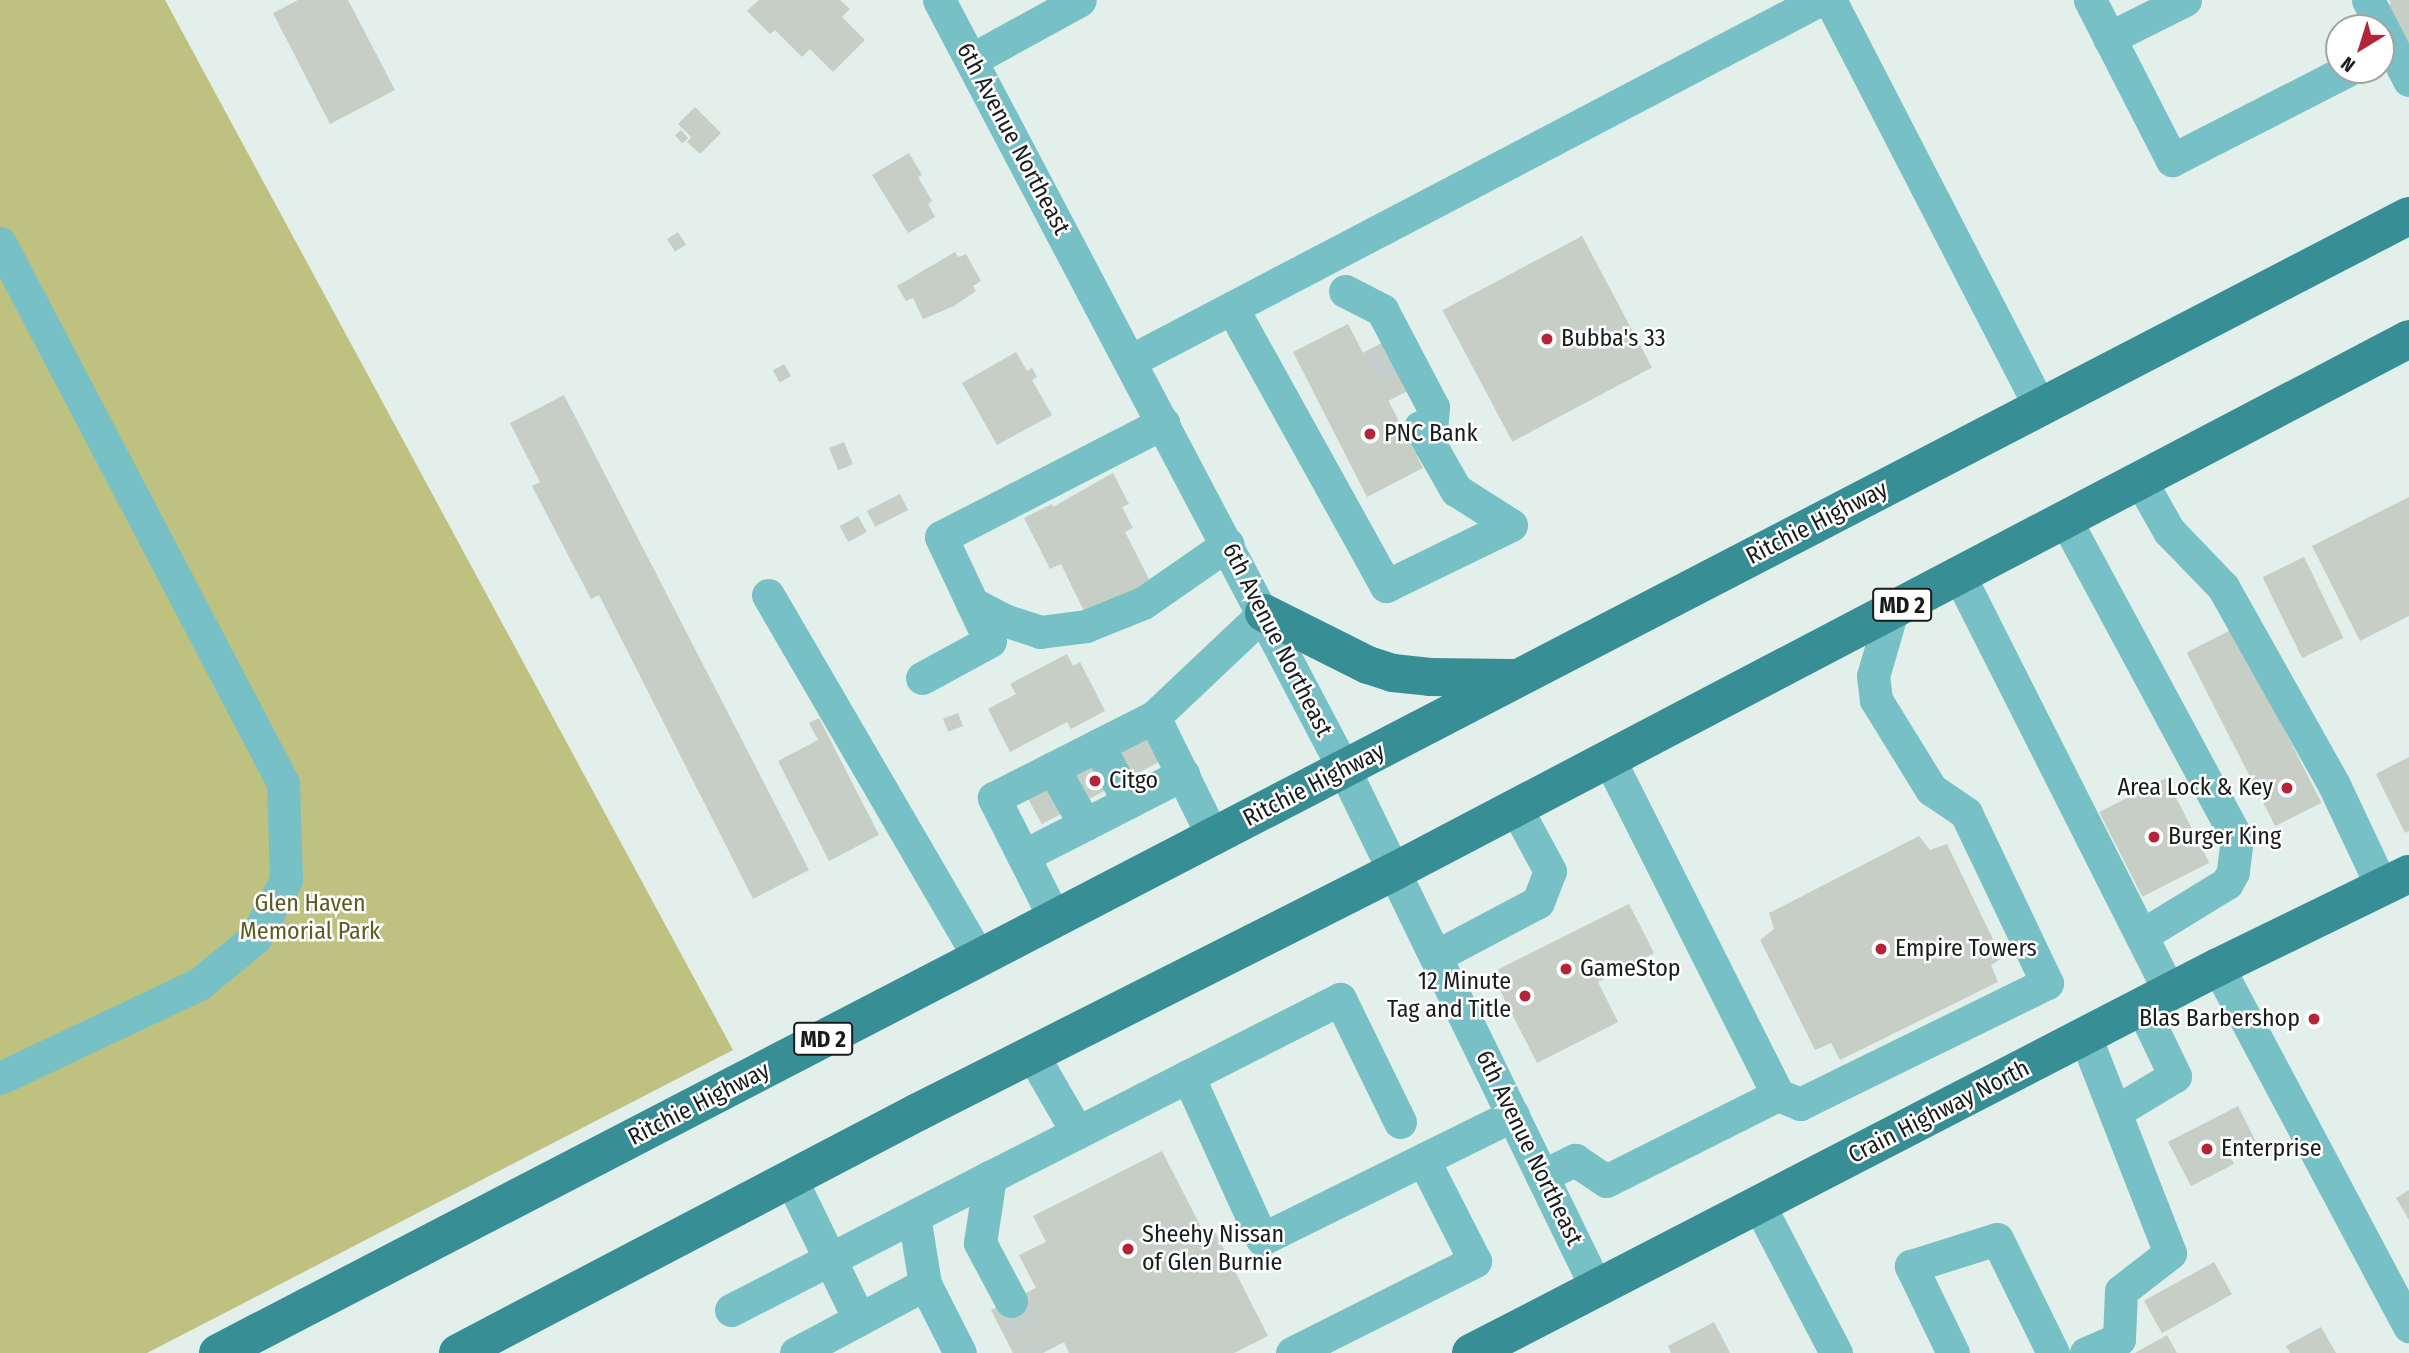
<!DOCTYPE html>
<html>
<head>
<meta charset="utf-8">
<style>
  body { margin:0 }
  #map { position:relative; width:2409px; height:1353px; overflow:hidden; background:#e2efea; font-family:"Fira Sans Condensed",sans-serif }
  div>[style] { position:absolute }
  [style*='--x'] { left:calc(var(--x)*1px); top:calc(var(--y)*1px); width:calc(var(--w)*1px); rotate:calc(var(--a)*1deg) }
  .green>* { inset:0; background:#bfc180 }
  .building>* { inset:0; background:#c7cec5; transform-origin:0 0 }
  .minor-tunnel>* { height:33px; margin-top:-16.5px; transform-origin:0; background:repeating-linear-gradient(90deg,#c4cfcb 0 33px,transparent 0 50px) }
  .minor>* { height:33px; margin:-16.5px; padding:0 16.5px; transform-origin:16.5px; border-radius:16.5px; background:#77c0c5 }
  .major>* { height:38px; margin:-19px; padding:0 19px; transform-origin:19px; border-radius:19px; background:#378f95 }
  .dots>* { width:19px; height:19px; translate:-50% -50%; box-sizing:border-box; border:4px solid #fff; border-radius:50% }
  span { translate:-50% -50%; white-space:nowrap; text-align:center; line-height:1.15; -webkit-text-stroke:5px #fff; paint-order:stroke }
  .shield-label span { padding:2px 5px; background:#fff; border:2px solid; border-radius:5px; -webkit-text-stroke-width:0 }
  .shield-label { font-size:23px; color:#181c1b; font-weight:700 }
  .street-label { font-size:24px; color:#181c1b }
  .poi-label { font-size:24px; color:#181c1b }
  .left { translate:0 -50%; text-align:left }
  .right { translate:-100% -50%; text-align:right }
  .park-label { font-size:24px; color:#5b5c21 }
  .north { position:absolute; left:2325px; top:14px; width:70px; height:70px; box-sizing:border-box; background:#fff; border:2px solid #a3a4a4; border-radius:50%; rotate:218deg; font-size:19px; font-weight:700; line-height:28px; text-align:center; color:#181c1b }
  .north::after { content:''; display:block; margin:auto; width:24px; height:32px; background:#b6243a; clip-path:polygon(50% 0,100% 100%,50% 72%,0 100%) }
</style>
</head>
<body>
<div id="map">
  <div class="green">
    <div style="clip-path:polygon(0 0,165px 0,733px 1050px,147px 1353px,0 1353px)"></div>
  </div>
  <div class="building">
    <div style="clip-path:polygon(298px 0,348px 0,395px 90px,330px 124px,273px 13px)"></div>
    <div style="clip-path:polygon(759px 0,840px 0,850px 9px,842px 17px,865px 40px,833px 72px,810px 49px,802px 57px,775px 30px,770px 34px,747px 11px)"></div>
    <div style="clip-path:polygon(2389px 0,2409px 0,2409px 44px,2388px 6px,2391px 4px)"></div>
    <div style="clip-path:polygon(695px 107px,721px 133px,700px 154px,687px 142px,691px 137px,678px 124px)"></div>
    <div style="left:681px;top:130px;width:11px;height:8px;rotate:49deg"></div>
    <div style="clip-path:polygon(909px 153px,922px 175px,918px 177px,932px 201px,928px 204px,935px 217px,908px 233px,872px 175px)"></div>
    <div style="left:678px;top:232px;width:15px;height:13px;rotate:58deg"></div>
    <div style="left:1582px;top:236px;width:149px;height:158px;rotate:62deg"></div>
    <div style="clip-path:polygon(955px 252px,958px 257px,966px 254px,981px 281px,973px 286px,976px 291px,954px 306px,923px 319px,913px 298px,906px 301px,897px 286px)"></div>
    <div style="clip-path:polygon(1348px 324px,1363px 353px,1387px 340px,1416px 386px,1388px 400px,1423px 468px,1367px 497px,1293px 352px)"></div>
    <div style="clip-path:polygon(1016px 352px,1027px 371px,1032px 368px,1037px 377px,1032px 380px,1052px 415px,997px 445px,962px 383px)"></div>
    <div style="left:784px;top:364px;width:14px;height:13px;rotate:60deg"></div>
    <div style="clip-path:polygon(564px 395px,809px 870px,753px 899px,599px 595px,591px 599px,532px 486px,540px 482px,510px 423px)"></div>
    <div style="left:844px;top:442px;width:24px;height:16px;rotate:68deg"></div>
    <div style="clip-path:polygon(1113px 473px,1129px 504px,1122px 507px,1133px 528px,1125px 532px,1152px 585px,1087px 617px,1061px 564px,1050px 569px,1024px 518px,1052px 504px,1053px 507px)"></div>
    <div style="left:900px;top:494px;width:18px;height:37px;rotate:63deg"></div>
    <div style="clip-path:polygon(2409px 497px,2409px 616px,2360px 641px,2312px 546px)"></div>
    <div style="left:858px;top:516px;width:18px;height:21px;rotate:61deg"></div>
    <div style="left:2304px;top:557px;width:90px;height:46px;rotate:64deg"></div>
    <div style="left:2233px;top:629px;width:195px;height:52px;rotate:63deg"></div>
    <div style="clip-path:polygon(1067px 654px,1073px 666px,1080px 662px,1105px 711px,1071px 729px,1067px 722px,1010px 752px,988px 709px,1016px 694px,1010px 684px)"></div>
    <div style="left:958px;top:713px;width:14px;height:16px;rotate:69deg"></div>
    <div style="clip-path:polygon(819px 718px,879px 835px,829px 861px,778px 761px,818px 740px,809px 723px)"></div>
    <div style="left:1145px;top:733px;width:32px;height:134px;rotate:62deg"></div>
    <div style="clip-path:polygon(2409px 757px,2409px 831px,2405px 833px,2376px 774px)"></div>
    <div style="left:2166px;top:778px;width:95px;height:75px;rotate:63deg"></div>
    <div style="clip-path:polygon(1919px 836px,1930px 850px,1947px 844px,2002px 958px,1991px 965px,1998px 982px,1840px 1060px,1831px 1043px,1815px 1050px,1760px 940px,1774px 929px,1769px 913px)"></div>
    <div style="clip-path:polygon(1629px 904px,1654px 953px,1598px 982px,1618px 1022px,1537px 1063px,1491px 973px)"></div>
    <div style="clip-path:polygon(2238px 1106px,2256px 1142px,2230px 1156px,2234px 1164px,2191px 1186px,2168px 1142px)"></div>
    <div style="clip-path:polygon(1162px 1151px,1203px 1231px,1212px 1226px,1268px 1336px,1234px 1353px,1069px 1353px,1064px 1342px,1043px 1353px,1013px 1353px,991px 1310px,1036px 1288px,1019px 1255px,1046px 1242px,1033px 1216px)"></div>
    <div style="clip-path:polygon(2409px 1190px,2409px 1220px,2396px 1198px)"></div>
    <div style="left:2214px;top:1262px;width:37px;height:80px;rotate:61deg"></div>
    <div style="clip-path:polygon(1714px 1322px,1730px 1353px,1671px 1353px,1668px 1346px)"></div>
    <div style="clip-path:polygon(2321px 1327px,2336px 1353px,2290px 1353px,2286px 1346px)"></div>
    <div style="clip-path:polygon(2167px 1335px,2177px 1353px,2135px 1353px)"></div>
  </div>
  <div class="minor-tunnel">
    <div style="--x:1378;--y:345;--w:54;--a:63.4"></div>
    <div style="--x:1011;--y:1301;--w:59;--a:62.6"></div>
  </div>
  <div class="minor">
    <div style="--x:939;--y:0;--w:869;--a:62.23"></div>
    <div style="--x:1344;--y:769;--w:578;--a:64.06"></div>
    <div style="--x:1830;--y:0;--w:458;--a:62.7"></div>
    <div style="--x:2090;--y:0;--w:180;--a:62.9"></div>
    <div style="--x:2172;--y:160;--w:198;--a:-27.1"></div>
    <div style="--x:2368;--y:0;--w:90;--a:62.9"></div>
    <div style="--x:2109;--y:38;--w:85;--a:-26.6"></div>
    <div style="--x:971;--y:60;--w:124;--a:-28.8"></div>
    <div style="--x:0;--y:243;--w:610;--a:62.34"></div>
    <div style="--x:283;--y:783;--w:97;--a:88.2"></div>
    <div style="--x:286;--y:880;--w:66;--a:118.1"></div>
    <div style="--x:255;--y:938;--w:72;--a:140.6"></div>
    <div style="--x:199;--y:984;--w:220;--a:154.7"></div>
    <div style="--x:1345;--y:291;--w:42;--a:27.2"></div>
    <div style="--x:1382;--y:310;--w:110;--a:62.3"></div>
    <div style="--x:1433;--y:407;--w:38;--a:95"></div>
    <div style="--x:1232;--y:308;--w:318;--a:61"></div>
    <div style="--x:1386;--y:586;--w:139;--a:-26"></div>
    <div style="--x:1130;--y:361;--w:778;--a:-27.65"></div>
    <div style="--x:1420;--y:427;--w:73;--a:60.3"></div>
    <div style="--x:1456;--y:490;--w:65;--a:32.5"></div>
    <div style="--x:2140;--y:480;--w:59;--a:60.4"></div>
    <div style="--x:2169;--y:531;--w:78;--a:46"></div>
    <div style="--x:2223;--y:587;--w:227;--a:60.7"></div>
    <div style="--x:2334;--y:785;--w:113;--a:64.8"></div>
    <div style="--x:2065;--y:519;--w:362;--a:61.7"></div>
    <div style="--x:2237;--y:838;--w:34;--a:97"></div>
    <div style="--x:2233;--y:872;--w:13;--a:119"></div>
    <div style="--x:2227;--y:883;--w:100;--a:148.5"></div>
    <div style="--x:1959;--y:575;--w:467;--a:63.2"></div>
    <div style="--x:768;--y:595;--w:420;--a:59.8"></div>
    <div style="--x:972;--y:603;--w:36;--a:28"></div>
    <div style="--x:1004;--y:620;--w:38;--a:18"></div>
    <div style="--x:1040;--y:632;--w:46;--a:-7.4"></div>
    <div style="--x:1086;--y:626;--w:61;--a:-22"></div>
    <div style="--x:1143;--y:603;--w:103;--a:-34.8"></div>
    <div style="--x:922;--y:678;--w:77;--a:-28.6"></div>
    <div style="--x:990;--y:641;--w:115;--a:-115.2"></div>
    <div style="--x:941;--y:537;--w:250;--a:-27.2"></div>
    <div style="--x:1154;--y:717;--w:134;--a:63.8"></div>
    <div style="--x:1098;--y:745;--w:65;--a:61.5"></div>
    <div style="--x:1053;--y:768;--w:65;--a:60.7"></div>
    <div style="--x:1023;--y:856;--w:180;--a:-27.1"></div>
    <div style="--x:1055;--y:919;--w:136;--a:-116.8"></div>
    <div style="--x:994;--y:798;--w:179;--a:-26.9"></div>
    <div style="--x:1154;--y:717;--w:151;--a:-43.4"></div>
    <div style="--x:1436;--y:956;--w:115;--a:-27.9"></div>
    <div style="--x:1538;--y:902;--w:33;--a:-69"></div>
    <div style="--x:1550;--y:871;--w:72;--a:-118.4"></div>
    <div style="--x:2218;--y:967;--w:407;--a:62"></div>
    <div style="--x:2085;--y:1036;--w:233;--a:68.6"></div>
    <div style="--x:2170;--y:1253;--w:62;--a:142.2"></div>
    <div style="--x:2121;--y:1291;--w:48;--a:92.4"></div>
    <div style="--x:2119;--y:1339;--w:36;--a:157"></div>
    <div style="--x:1032;--y:1054;--w:90;--a:60"></div>
    <div style="--x:1778;--y:1095;--w:24;--a:22"></div>
    <div style="--x:1800;--y:1104;--w:275;--a:-26.1"></div>
    <div style="--x:2047;--y:983;--w:188;--a:-115.5"></div>
    <div style="--x:1966;--y:813;--w:42;--a:-145.6"></div>
    <div style="--x:1931;--y:789;--w:105;--a:-121.7"></div>
    <div style="--x:1876;--y:700;--w:24;--a:-97"></div>
    <div style="--x:1873;--y:676;--w:68;--a:-73.7"></div>
    <div style="--x:2115;--y:1112;--w:70;--a:-31"></div>
    <div style="--x:2175;--y:1076;--w:76;--a:-115.6"></div>
    <div style="--x:1400;--y:1122;--w:137;--a:-116"></div>
    <div style="--x:1340;--y:999;--w:170;--a:153.1"></div>
    <div style="--x:1188;--y:1076;--w:179;--a:65.6"></div>
    <div style="--x:1262;--y:1239;--w:280;--a:-26.3"></div>
    <div style="--x:1542;--y:1176;--w:37;--a:-26"></div>
    <div style="--x:1575;--y:1160;--w:37;--a:34"></div>
    <div style="--x:1606;--y:1181;--w:192;--a:-26.6"></div>
    <div style="--x:1778;--y:1095;--w:376;--a:-116.7"></div>
    <div style="--x:791;--y:1179;--w:156;--a:64.1"></div>
    <div style="--x:1759;--y:1205;--w:167;--a:62.5"></div>
    <div style="--x:914;--y:1216;--w:69;--a:80.8"></div>
    <div style="--x:925;--y:1284;--w:77;--a:63.1"></div>
    <div style="--x:1011;--y:1301;--w:66;--a:-118.1"></div>
    <div style="--x:980;--y:1243;--w:67;--a:-81.4"></div>
    <div style="--x:990;--y:1177;--w:222;--a:-27"></div>
    <div style="--x:731;--y:1310;--w:291;--a:-27.2"></div>
    <div style="--x:796;--y:1353;--w:146;--a:-28.1"></div>
    <div style="--x:1292;--y:1353;--w:205;--a:-26.7"></div>
    <div style="--x:1475;--y:1261;--w:114;--a:-117"></div>
    <div style="--x:1953;--y:1353;--w:97;--a:-115.8"></div>
    <div style="--x:1911;--y:1266;--w:90;--a:-17.4"></div>
    <div style="--x:1997;--y:1239;--w:127;--a:63.8"></div>
  </div>
  <div class="major">
    <div style="--x:1264;--y:613;--w:116;--a:26.6"></div>
    <div style="--x:1368;--y:665;--w:26;--a:18"></div>
    <div style="--x:1393;--y:673;--w:37;--a:6"></div>
    <div style="--x:1430;--y:677;--w:83;--a:0.7"></div>
    <div style="--x:218;--y:1353;--w:2468;--a:-27.43"></div>
    <div style="--x:458;--y:1353;--w:519;--a:-27.65"></div>
    <div style="--x:918;--y:1112;--w:534;--a:-26.8"></div>
    <div style="--x:1395;--y:871;--w:1145;--a:-27.68"></div>
    <div style="--x:1471;--y:1353;--w:841;--a:-27.33"></div>
    <div style="--x:2218;--y:967;--w:212;--a:-26"></div>
  </div>
  <div class="dots">
    <div style="left:1547px;top:339px;background:#b6243a"></div>
    <div style="left:1370px;top:434px;background:#b6243a"></div>
    <div style="left:1095px;top:781px;background:#b6243a"></div>
    <div style="left:2287px;top:788px;background:#b6243a"></div>
    <div style="left:2154px;top:837px;background:#b6243a"></div>
    <div style="left:1881px;top:949px;background:#b6243a"></div>
    <div style="left:1566px;top:969px;background:#b6243a"></div>
    <div style="left:1525px;top:996px;background:#b6243a"></div>
    <div style="left:2314px;top:1019px;background:#b6243a"></div>
    <div style="left:2207px;top:1149px;background:#b6243a"></div>
    <div style="left:1128px;top:1249px;background:#b6243a"></div>
  </div>
  <div class="shield-label">
    <span style="left:1902px;top:605px">MD 2</span>
    <span style="left:823px;top:1039px">MD 2</span>
  </div>
  <div class="street-label">
    <span style="left:1013px;top:139px;rotate:62deg">6th Avenue Northeast</span>
    <span style="left:1817px;top:523px;rotate:-27deg">Ritchie Highway</span>
    <span style="left:1277px;top:640px;rotate:63deg">6th Avenue Northeast</span>
    <span style="left:1314px;top:785px;rotate:-27deg">Ritchie Highway</span>
    <span style="left:699px;top:1104px;rotate:-27deg">Ritchie Highway</span>
    <span style="left:1939px;top:1112px;rotate:-27deg">Crain Highway North</span>
    <span style="left:1529px;top:1148px;rotate:64deg">6th Avenue Northeast</span>
  </div>
  <div class="poi-label">
    <span class="left" style="left:1561px;top:339px">Bubba's 33</span>
    <span class="left" style="left:1384px;top:434px">PNC Bank</span>
    <span class="left" style="left:1109px;top:781px">Citgo</span>
    <span class="right" style="left:2273px;top:788px">Area Lock &amp; Key</span>
    <span class="left" style="left:2168px;top:837px">Burger King</span>
    <span class="left" style="left:1895px;top:949px">Empire Towers</span>
    <span class="left" style="left:1580px;top:969px">GameStop</span>
    <span class="right" style="left:1511px;top:996px">12 Minute<br>Tag and Title</span>
    <span class="right" style="left:2300px;top:1019px">Blas Barbershop</span>
    <span class="left" style="left:2221px;top:1149px">Enterprise</span>
    <span class="left" style="left:1142px;top:1249px">Sheehy Nissan<br>of Glen Burnie</span>
  </div>
  <div class="park-label">
    <span style="left:310px;top:918px">Glen Haven<br>Memorial Park</span>
  </div>
  <div class="north">N</div>
</div>
</body>
</html>
